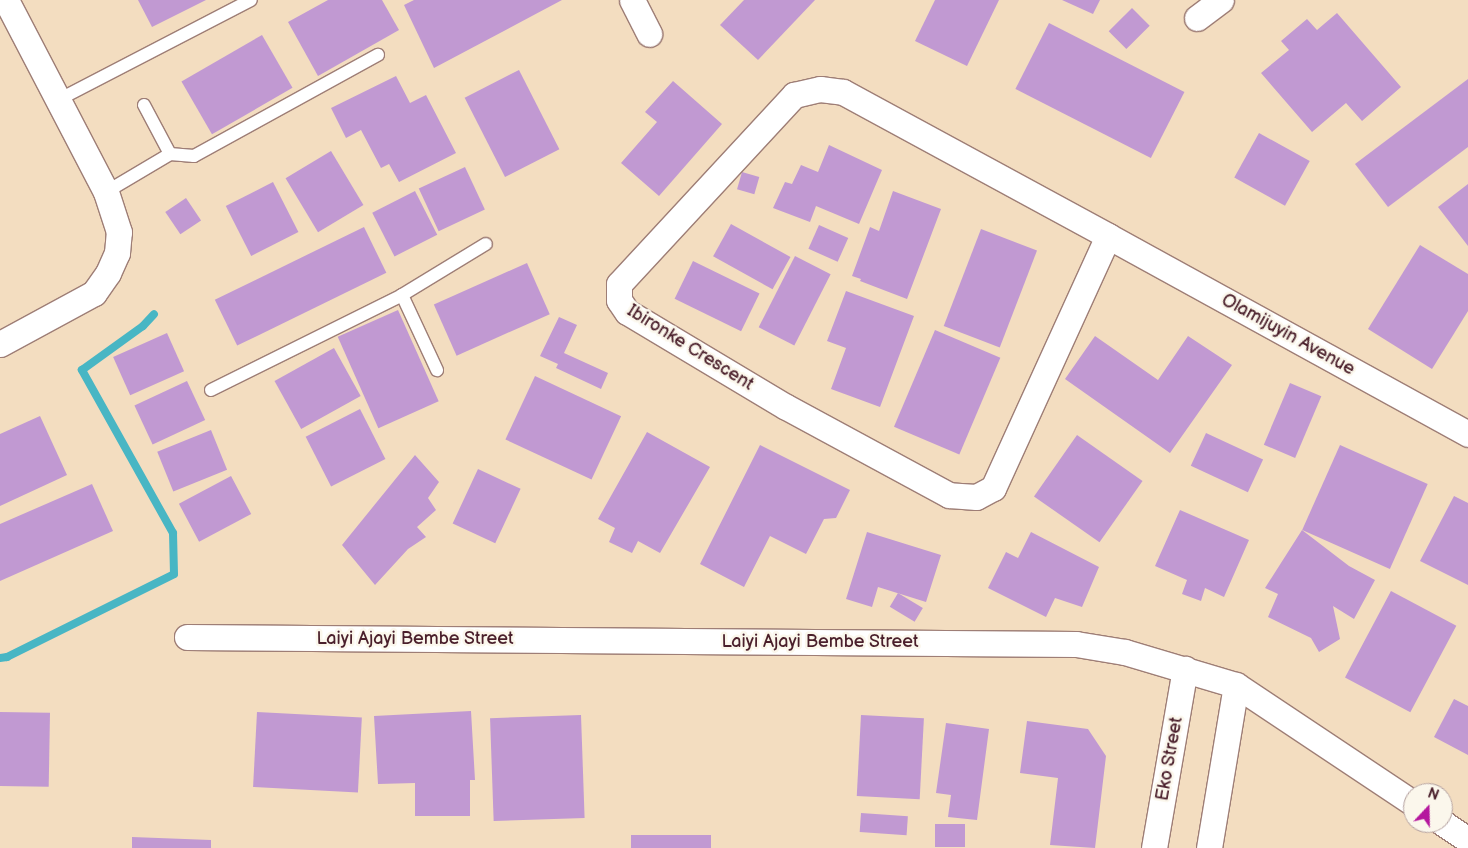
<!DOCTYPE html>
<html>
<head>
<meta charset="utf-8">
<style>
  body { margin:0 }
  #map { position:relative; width:1468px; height:848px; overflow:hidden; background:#f3ddc0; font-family:"Balsamiq Sans",sans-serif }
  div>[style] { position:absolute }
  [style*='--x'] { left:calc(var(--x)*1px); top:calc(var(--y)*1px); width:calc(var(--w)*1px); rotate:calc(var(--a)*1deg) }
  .stream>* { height:8px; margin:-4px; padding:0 4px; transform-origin:4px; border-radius:4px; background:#48b6c4 }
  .building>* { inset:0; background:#c199d2; transform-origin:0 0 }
  .roads { filter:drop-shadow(1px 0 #9e7e76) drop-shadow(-1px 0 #9e7e76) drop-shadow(0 1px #9e7e76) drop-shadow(0 -1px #9e7e76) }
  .service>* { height:12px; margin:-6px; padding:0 6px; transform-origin:6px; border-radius:6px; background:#fff }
  .minor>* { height:25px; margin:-12.5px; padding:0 12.5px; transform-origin:12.5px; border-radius:12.5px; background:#fff }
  span { translate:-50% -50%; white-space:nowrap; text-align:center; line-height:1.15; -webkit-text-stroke:5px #fbf7ec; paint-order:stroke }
  .street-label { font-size:18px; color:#4a1f2b }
  .north { position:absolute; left:1403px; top:783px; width:50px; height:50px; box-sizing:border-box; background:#fbf7ec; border:1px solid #b4a19f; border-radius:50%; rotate:21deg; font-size:14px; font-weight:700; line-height:20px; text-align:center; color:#4a1f2b }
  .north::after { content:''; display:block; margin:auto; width:18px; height:22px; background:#b5179e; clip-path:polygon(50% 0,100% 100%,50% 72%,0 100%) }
</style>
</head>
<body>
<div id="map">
  <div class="stream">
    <div style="--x:0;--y:658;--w:7;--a:-8"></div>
    <div style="--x:7;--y:657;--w:186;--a:-26.4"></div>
    <div style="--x:174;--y:574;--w:41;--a:-91.4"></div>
    <div style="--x:173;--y:533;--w:187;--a:-119.2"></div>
    <div style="--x:82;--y:370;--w:75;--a:-35.8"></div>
    <div style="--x:143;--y:326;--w:16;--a:-47"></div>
  </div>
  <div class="building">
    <div style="clip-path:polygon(138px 0,206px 0,152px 27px)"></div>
    <div style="clip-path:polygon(328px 0,382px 0,399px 30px,318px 76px,288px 22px)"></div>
    <div style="clip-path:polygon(414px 0,562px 0,434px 68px,404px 5px)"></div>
    <div style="clip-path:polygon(744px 0,815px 0,758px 60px,720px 25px)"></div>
    <div style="clip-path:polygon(935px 0,999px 0,967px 66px,915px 41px)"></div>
    <div style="clip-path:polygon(1062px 0,1100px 0,1093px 14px)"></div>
    <div style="left:1132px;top:8px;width:25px;height:33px;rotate:45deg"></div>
    <div style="clip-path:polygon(1337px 13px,1401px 87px,1362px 121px,1346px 103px,1312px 132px,1261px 73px,1289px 50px,1281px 41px,1307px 19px,1317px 30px)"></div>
    <div style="left:1049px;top:23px;width:152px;height:74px;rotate:27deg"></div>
    <div style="left:262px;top:35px;width:61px;height:93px;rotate:60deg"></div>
    <div style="left:519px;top:70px;width:89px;height:61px;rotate:63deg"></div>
    <div style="clip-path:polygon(396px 76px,410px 103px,426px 95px,456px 153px,399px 182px,389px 164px,381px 168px,361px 130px,346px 138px,331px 108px)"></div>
    <div style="clip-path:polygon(1468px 79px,1468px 147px,1388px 207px,1355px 164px)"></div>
    <div style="clip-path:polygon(673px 81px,722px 124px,659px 196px,621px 163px,657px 122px,645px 112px)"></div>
    <div style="left:1259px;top:133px;width:58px;height:51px;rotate:29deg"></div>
    <div style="clip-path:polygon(829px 145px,882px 170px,859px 224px,816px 206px,810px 222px,773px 208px,785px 182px,792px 184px,801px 165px,818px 172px)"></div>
    <div style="left:331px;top:151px;width:63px;height:53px;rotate:59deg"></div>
    <div style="left:465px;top:167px;width:47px;height:51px;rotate:65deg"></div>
    <div style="left:742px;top:172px;width:18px;height:18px;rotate:16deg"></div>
    <div style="left:273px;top:182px;width:56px;height:53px;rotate:63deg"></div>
    <div style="clip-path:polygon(1468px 184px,1468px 246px,1438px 207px)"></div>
    <div style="left:415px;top:191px;width:49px;height:48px;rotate:63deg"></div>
    <div style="clip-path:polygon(893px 191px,941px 209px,907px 299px,860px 281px,861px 279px,852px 276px,870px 227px,879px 231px)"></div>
    <div style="left:186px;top:198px;width:27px;height:25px;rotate:56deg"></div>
    <div style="left:731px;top:224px;width:68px;height:37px;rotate:29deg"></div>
    <div style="left:819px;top:225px;width:32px;height:26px;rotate:24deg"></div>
    <div style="left:364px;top:227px;width:51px;height:166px;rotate:64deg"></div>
    <div style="left:981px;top:229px;width:60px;height:104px;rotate:21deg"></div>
    <div style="clip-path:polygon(1420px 245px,1468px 274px,1468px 311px,1432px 369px,1368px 329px)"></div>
    <div style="left:795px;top:256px;width:40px;height:80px;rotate:27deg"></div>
    <div style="left:693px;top:261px;width:74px;height:42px;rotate:26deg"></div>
    <div style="left:527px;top:263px;width:56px;height:102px;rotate:66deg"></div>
    <div style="clip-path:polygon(846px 291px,914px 316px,880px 407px,831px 389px,846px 348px,827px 341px)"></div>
    <div style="left:398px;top:310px;width:100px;height:66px;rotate:66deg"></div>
    <div style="clip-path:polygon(559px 317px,577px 325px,564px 353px,608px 373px,601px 389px,556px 368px,558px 364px,540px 356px)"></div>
    <div style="left:935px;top:330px;width:71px;height:105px;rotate:23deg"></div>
    <div style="left:167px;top:333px;width:42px;height:59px;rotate:66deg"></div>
    <div style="clip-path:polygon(1095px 336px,1158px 380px,1188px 336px,1232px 365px,1170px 453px,1065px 379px)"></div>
    <div style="left:334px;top:348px;width:55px;height:68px;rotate:61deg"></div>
    <div style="left:535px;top:376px;width:95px;height:70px;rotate:25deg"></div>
    <div style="left:187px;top:381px;width:43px;height:58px;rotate:65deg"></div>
    <div style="left:1290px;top:383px;width:34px;height:67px;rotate:23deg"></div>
    <div style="left:360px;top:409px;width:56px;height:61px;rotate:63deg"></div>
    <div style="clip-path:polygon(40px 416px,67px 475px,0 506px,0 434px)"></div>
    <div style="left:211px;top:430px;width:43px;height:58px;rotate:68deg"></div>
    <div style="clip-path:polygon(647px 432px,710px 467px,660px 553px,638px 541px,632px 553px,609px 542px,615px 528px,598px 519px)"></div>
    <div style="left:1206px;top:433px;width:63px;height:36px;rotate:25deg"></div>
    <div style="left:1077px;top:435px;width:80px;height:75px;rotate:35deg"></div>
    <div style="clip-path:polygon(760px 445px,850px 490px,836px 518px,824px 519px,806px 554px,770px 536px,744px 587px,700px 564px)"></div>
    <div style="left:1340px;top:445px;width:96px;height:93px;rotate:24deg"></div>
    <div style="clip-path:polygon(415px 455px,439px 482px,428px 498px,436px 510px,417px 527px,426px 537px,408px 549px,375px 585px,342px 545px)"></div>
    <div style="left:478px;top:469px;width:47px;height:60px;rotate:25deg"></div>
    <div style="left:231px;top:476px;width:43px;height:59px;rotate:62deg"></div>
    <div style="clip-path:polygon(92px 484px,113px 531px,0 581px,0 524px)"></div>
    <div style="clip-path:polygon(1454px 496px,1468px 503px,1468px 585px,1420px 561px)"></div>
    <div style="clip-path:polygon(1180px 510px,1249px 540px,1224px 597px,1205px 588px,1201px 601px,1182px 594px,1187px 580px,1155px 566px)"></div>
    <div style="clip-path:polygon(1302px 530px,1349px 566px,1375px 580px,1354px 619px,1333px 606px,1340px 639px,1319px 652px,1311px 638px,1268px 617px,1278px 594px,1265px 588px)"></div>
    <div style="clip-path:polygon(867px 532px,941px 555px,926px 602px,878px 587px,872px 607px,846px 599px)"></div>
    <div style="clip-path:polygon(1031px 532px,1099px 567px,1082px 607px,1055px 598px,1046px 617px,988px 588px,1006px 552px,1018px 558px)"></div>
    <div style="left:1391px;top:591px;width:74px;height:98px;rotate:28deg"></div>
    <div style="left:898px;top:593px;width:29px;height:16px;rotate:31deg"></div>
    <div style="clip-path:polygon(1454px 699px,1468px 706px,1468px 755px,1434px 737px)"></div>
    <div style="clip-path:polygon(471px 711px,475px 780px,470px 780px,470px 816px,415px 816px,415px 783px,378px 784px,374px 716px)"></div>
    <div style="left:0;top:712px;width:50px;height:74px;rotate:1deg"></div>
    <div style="left:257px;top:712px;width:105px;height:75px;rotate:3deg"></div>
    <div style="left:581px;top:715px;width:103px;height:91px;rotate:88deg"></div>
    <div style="left:861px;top:715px;width:63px;height:81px;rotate:3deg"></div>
    <div style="clip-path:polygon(1027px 721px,1088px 729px,1106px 756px,1095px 848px,1050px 845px,1058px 778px,1020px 773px)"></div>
    <div style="clip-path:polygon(946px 723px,989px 729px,977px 820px,948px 817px,951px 795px,936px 793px)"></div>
    <div style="left:861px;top:813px;width:47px;height:19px;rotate:4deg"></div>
    <div style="left:935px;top:824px;width:30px;height:23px"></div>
    <div style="left:711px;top:835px;width:13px;height:80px;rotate:90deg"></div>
    <div style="clip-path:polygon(132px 837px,211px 840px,211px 848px,132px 848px)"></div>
  </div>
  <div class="roads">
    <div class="service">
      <div style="--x:58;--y:100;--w:217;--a:-27.4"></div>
      <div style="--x:144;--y:105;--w:55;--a:62"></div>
      <div style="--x:106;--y:192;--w:74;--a:-30.7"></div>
      <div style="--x:170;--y:154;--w:24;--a:5"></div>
      <div style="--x:194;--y:156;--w:210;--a:-28.8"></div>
      <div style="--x:402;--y:295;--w:83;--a:65"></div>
      <div style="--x:211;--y:390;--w:213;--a:-26.4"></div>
      <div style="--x:402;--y:295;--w:98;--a:-31.3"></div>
    </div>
    <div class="minor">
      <div style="--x:632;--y:0;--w:38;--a:63"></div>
      <div style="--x:1197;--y:18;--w:30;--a:-37"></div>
      <div style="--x:1108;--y:236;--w:277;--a:114.5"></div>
      <div style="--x:993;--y:488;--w:19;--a:152"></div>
      <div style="--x:976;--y:497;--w:27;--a:-176"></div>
      <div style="--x:949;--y:495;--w:185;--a:-151.6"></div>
      <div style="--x:786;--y:407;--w:185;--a:-149.1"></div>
      <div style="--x:627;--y:312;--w:14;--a:-124"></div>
      <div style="--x:619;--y:300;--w:16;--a:-90"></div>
      <div style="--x:619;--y:284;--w:258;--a:-47.2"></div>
      <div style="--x:794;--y:95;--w:27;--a:-13"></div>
      <div style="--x:820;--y:89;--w:23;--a:7"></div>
      <div style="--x:843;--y:92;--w:302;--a:28.5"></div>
      <div style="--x:1108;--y:236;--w:411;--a:28.8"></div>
      <div style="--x:0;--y:344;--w:107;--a:-28.5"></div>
      <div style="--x:94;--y:293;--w:24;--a:-55"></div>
      <div style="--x:108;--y:273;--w:22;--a:-66"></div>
      <div style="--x:117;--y:253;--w:21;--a:-85"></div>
      <div style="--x:119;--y:232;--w:42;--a:-108"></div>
      <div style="--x:106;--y:192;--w:216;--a:-117.5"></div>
      <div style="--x:187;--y:637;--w:889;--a:0.45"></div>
      <div style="--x:1076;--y:644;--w:50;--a:9.3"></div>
      <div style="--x:1125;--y:652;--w:116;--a:16.6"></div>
      <div style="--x:1236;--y:685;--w:213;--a:33.7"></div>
      <div style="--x:1443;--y:823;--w:30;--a:34"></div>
      <div style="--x:1154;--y:848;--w:182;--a:-80.2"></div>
      <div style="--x:1209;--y:848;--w:165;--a:-80.6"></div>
    </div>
  </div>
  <div class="street-label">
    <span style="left:1288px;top:335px;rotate:29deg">Olamijuyin Avenue</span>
    <span style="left:690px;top:348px;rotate:32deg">Ibironke Crescent</span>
    <span style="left:415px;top:639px">Laiyi Ajayi Bembe Street</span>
    <span style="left:820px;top:642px">Laiyi Ajayi Bembe Street</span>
    <span style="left:1170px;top:759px;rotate:-80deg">Eko Street</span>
  </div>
  <div class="north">N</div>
</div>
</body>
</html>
